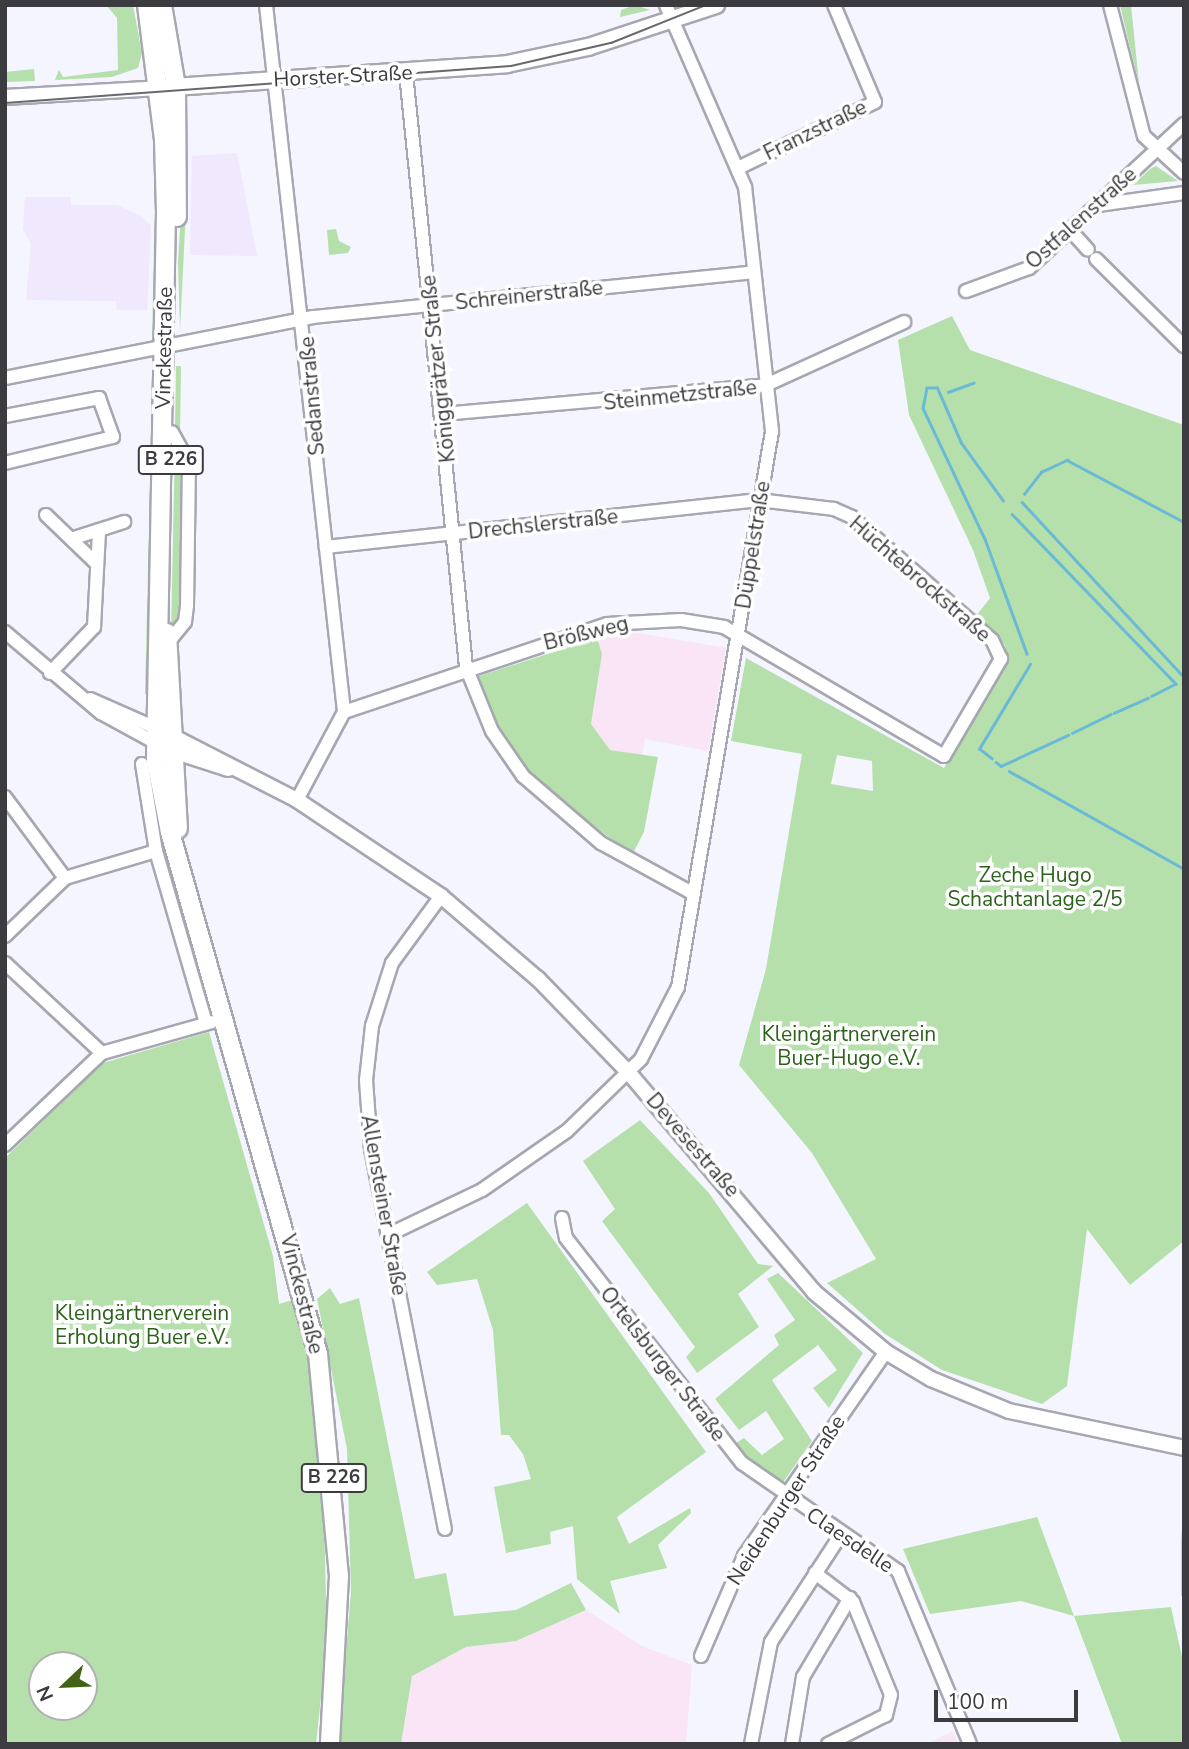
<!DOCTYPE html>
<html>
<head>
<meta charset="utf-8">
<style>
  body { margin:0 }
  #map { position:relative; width:1189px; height:1749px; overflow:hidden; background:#f4f5ff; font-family:"Nunito Sans",sans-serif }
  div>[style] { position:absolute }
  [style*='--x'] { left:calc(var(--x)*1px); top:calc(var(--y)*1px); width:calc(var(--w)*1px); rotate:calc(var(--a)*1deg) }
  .commercial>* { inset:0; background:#f0e8fd }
  .education>* { inset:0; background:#f9e5f5 }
  .green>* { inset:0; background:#b6e0ab }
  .stream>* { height:2.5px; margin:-1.25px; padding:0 1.25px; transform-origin:1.25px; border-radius:1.25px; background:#6ab9d7 }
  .roads { filter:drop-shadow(2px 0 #a6a7b0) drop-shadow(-2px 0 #a6a7b0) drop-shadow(0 2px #a6a7b0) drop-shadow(0 -2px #a6a7b0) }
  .minor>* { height:12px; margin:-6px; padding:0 6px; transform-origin:6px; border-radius:6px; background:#fff }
  .tertiary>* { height:14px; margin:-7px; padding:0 7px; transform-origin:7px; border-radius:7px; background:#fff }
  .secondary>* { height:16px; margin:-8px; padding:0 8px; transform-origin:8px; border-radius:8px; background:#fff }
  .primary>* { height:18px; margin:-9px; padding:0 9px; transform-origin:9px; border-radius:9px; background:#fff }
  .tram>* { height:2px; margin:-1px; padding:0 1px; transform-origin:1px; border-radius:1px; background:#68686e }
  span { translate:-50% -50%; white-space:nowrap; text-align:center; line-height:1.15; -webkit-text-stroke:7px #fff; paint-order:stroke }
  .shield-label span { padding:2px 5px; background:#fff; border:2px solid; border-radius:5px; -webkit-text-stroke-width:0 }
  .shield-label { font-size:19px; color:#3c3c40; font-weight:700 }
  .street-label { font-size:21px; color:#3c3c40 }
  .park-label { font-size:21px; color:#2b6219 }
  .frame { position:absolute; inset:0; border:7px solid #3c3c40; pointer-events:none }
  .north { position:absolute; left:28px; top:1651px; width:70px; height:70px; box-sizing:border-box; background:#fff; border:2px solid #b1b1b3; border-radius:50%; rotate:247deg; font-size:19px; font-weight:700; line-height:28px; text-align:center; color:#3c3c40 }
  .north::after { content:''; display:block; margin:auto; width:24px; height:32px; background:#426216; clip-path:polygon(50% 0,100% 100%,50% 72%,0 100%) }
  .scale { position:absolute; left:934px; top:1690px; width:144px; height:32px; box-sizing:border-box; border:4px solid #3c3c40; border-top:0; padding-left:9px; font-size:21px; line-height:24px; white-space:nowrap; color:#3c3c40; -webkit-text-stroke:5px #fff; paint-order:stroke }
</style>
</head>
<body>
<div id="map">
  <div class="commercial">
    <div style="clip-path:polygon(237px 153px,257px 256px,190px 255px,192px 156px)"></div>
    <div style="clip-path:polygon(25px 197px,71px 197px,71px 205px,117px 205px,141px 216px,151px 226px,147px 310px,117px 310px,116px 301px,26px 300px,31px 244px,23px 229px)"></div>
  </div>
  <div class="education">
    <div style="clip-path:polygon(638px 633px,726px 648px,708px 751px,645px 739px,642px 755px,610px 750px,591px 724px,602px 654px,597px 638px)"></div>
    <div style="clip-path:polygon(586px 1610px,642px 1646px,692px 1665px,686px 1744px,401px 1744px,412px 1676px,466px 1647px,516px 1641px)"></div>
    <div style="clip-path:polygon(953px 1731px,958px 1744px,927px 1744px)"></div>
  </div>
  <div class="green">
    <div style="clip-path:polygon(106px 5px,133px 5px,142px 53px,138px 68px,112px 77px,55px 80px,59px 70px,63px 77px,118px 70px,117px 18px)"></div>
    <div style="clip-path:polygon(635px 5px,650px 10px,620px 17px,621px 10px)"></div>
    <div style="clip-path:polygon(1120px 5px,1131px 5px,1139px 83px,1128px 39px)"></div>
    <div style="clip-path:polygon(34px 69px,35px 81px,5px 82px,5px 72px)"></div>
    <div style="clip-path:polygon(184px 160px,188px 168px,180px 331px,178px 262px)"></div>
    <div style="clip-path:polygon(1156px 166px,1178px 181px,1133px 185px,1150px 169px)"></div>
    <div style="clip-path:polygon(336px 229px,339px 241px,351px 247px,348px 253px,329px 255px,327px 230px)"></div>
    <div style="clip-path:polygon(154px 241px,156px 341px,152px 343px)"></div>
    <div style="clip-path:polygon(evenodd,952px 316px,970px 350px,1184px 425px,1184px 1241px,1130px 1285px,1087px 1229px,1067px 1386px,1042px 1404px,942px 1370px,885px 1334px,827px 1283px,876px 1259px,812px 1153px,739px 1065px,766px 969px,802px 754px,731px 741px,746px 658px,944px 768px,1006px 665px,1005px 645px,976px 616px,990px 598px,973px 550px,909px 415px,898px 340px,952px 316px,837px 755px,872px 761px,873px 791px,831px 784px,837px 755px)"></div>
    <div style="clip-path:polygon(153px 365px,160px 366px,147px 695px,145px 694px)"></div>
    <div style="clip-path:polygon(176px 366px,181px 366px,180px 437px,175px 428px)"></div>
    <div style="clip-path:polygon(175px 442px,185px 464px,182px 615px,171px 634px)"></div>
    <div style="clip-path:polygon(597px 638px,602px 654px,591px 724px,610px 750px,658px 757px,644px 832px,632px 855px,531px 777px,499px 734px,476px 677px)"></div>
    <div style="clip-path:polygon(evenodd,209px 1032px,273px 1256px,279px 1304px,296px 1299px,304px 1332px,323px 1472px,327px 1642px,316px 1744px,5px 1744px,5px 1158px,103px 1063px,209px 1032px,42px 1665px,84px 1665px,84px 1707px,42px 1707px,42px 1665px)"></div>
    <div style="clip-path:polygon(640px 1120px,709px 1193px,758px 1264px,773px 1266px,738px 1294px,759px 1327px,697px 1373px,686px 1357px,695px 1347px,602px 1221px,615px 1209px,583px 1161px)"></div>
    <div style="clip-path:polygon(527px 1203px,706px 1452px,617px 1517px,629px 1544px,690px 1508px,691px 1513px,658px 1545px,667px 1568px,610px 1581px,620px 1614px,577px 1579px,573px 1526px,550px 1532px,551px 1544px,506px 1553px,494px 1487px,531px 1479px,523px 1454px,509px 1435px,501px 1435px,493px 1330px,477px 1279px,437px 1285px,427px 1272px)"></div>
    <div style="clip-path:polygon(778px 1273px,863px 1353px,829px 1408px,813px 1388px,837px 1370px,818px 1345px,772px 1380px,812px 1441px,779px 1488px,731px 1446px,744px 1438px,762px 1455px,784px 1439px,766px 1411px,739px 1430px,715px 1399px,779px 1345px,774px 1335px,795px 1320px,767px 1279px)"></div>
    <div style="clip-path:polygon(330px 1288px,340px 1304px,359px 1298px,415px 1579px,446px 1573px,454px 1616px,516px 1610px,571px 1583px,586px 1610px,516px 1641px,466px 1647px,412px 1676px,401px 1744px,338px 1744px,351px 1592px,347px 1449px,317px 1299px)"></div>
    <div style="clip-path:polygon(1184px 1499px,1184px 1595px,1181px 1596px,1181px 1541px)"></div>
    <div style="clip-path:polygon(1037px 1517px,1074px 1616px,1171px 1607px,1184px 1666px,1184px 1744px,1122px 1744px,1074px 1616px,1021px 1601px,930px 1614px,903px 1549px)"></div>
  </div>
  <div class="stream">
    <div style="--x:948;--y:392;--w:27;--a:-20"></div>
    <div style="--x:1024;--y:494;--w:28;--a:-52"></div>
    <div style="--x:1041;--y:472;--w:29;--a:-25"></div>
    <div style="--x:1067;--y:460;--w:132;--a:27.9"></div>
    <div style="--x:1003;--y:501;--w:72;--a:-125.9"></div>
    <div style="--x:961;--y:443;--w:60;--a:-113.6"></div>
    <div style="--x:937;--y:388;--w:10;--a:180"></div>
    <div style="--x:927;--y:388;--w:20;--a:101"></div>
    <div style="--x:923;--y:408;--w:145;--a:64.7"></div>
    <div style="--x:985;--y:539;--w:122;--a:69.9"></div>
    <div style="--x:1022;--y:502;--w:238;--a:47.2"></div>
    <div style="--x:1012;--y:514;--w:236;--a:46"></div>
    <div style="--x:1176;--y:684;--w:27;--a:153"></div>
    <div style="--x:1114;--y:713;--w:37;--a:-24"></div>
    <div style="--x:1072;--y:733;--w:43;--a:-26"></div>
    <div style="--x:992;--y:759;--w:16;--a:-142"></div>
    <div style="--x:979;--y:749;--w:99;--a:-59"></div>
    <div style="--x:996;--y:762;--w:6;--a:39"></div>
    <div style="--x:1001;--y:766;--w:74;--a:-24.8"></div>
    <div style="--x:1009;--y:771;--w:201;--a:29.2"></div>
  </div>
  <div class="roads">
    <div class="minor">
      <div style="--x:266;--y:5;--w:711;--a:83.7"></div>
      <div style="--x:1110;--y:5;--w:135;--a:75.5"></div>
      <div style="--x:1144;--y:136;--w:54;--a:42.8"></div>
      <div style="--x:406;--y:73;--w:597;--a:84.23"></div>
      <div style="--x:466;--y:667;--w:69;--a:67.9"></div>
      <div style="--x:492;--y:731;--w:55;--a:55.4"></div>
      <div style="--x:523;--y:776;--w:103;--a:40.7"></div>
      <div style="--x:601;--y:843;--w:106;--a:28.7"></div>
      <div style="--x:738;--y:168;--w:152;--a:-25.7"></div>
      <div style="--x:875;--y:102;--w:105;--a:-112.9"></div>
      <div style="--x:1098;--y:205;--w:87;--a:-7.9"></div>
      <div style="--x:1071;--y:231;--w:25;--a:48"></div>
      <div style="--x:1096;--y:259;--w:124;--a:44.7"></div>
      <div style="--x:966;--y:291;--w:67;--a:-20.1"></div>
      <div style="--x:1029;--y:268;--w:212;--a:-42.9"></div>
      <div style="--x:5;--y:378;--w:314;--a:-11.2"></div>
      <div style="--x:313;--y:317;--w:443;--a:-5.8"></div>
      <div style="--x:443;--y:414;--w:324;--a:-5.1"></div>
      <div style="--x:766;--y:385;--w:152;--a:-24.5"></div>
      <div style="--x:5;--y:416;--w:96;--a:-10.8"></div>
      <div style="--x:99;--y:398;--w:41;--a:70.3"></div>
      <div style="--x:113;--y:437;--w:111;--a:166.5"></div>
      <div style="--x:46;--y:515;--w:71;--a:43.9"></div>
      <div style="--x:71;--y:539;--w:56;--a:-17.8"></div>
      <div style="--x:5;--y:632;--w:126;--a:40.2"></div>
      <div style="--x:101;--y:713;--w:71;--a:28.7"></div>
      <div style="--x:167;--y:644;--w:28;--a:-51"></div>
      <div style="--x:185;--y:622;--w:16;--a:-83"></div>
      <div style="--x:187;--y:606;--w:143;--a:-89.2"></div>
      <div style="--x:189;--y:463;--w:35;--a:-119"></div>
      <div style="--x:50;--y:673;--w:64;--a:-46.3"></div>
      <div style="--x:94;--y:627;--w:97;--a:-87"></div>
      <div style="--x:90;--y:699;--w:80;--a:23.7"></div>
      <div style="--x:142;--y:764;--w:88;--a:80.9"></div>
      <div style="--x:156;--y:851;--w:179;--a:73.8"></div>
      <div style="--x:5;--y:797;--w:101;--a:53.5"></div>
      <div style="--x:297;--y:800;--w:100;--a:-61.9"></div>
      <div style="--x:344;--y:712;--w:277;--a:-18.5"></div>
      <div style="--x:607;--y:624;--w:74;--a:-3.1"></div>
      <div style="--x:681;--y:620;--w:44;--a:9.2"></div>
      <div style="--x:724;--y:627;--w:255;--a:30.4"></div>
      <div style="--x:944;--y:756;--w:113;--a:-59.6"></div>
      <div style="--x:1001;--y:659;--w:21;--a:-115"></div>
      <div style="--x:992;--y:640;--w:186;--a:-138.7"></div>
      <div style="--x:852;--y:517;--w:20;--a:-156"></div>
      <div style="--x:834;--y:509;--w:76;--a:-173.2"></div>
      <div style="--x:759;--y:500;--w:436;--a:173.8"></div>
      <div style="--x:441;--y:896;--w:83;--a:126.2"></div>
      <div style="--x:392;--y:963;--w:66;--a:107.6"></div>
      <div style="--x:372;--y:1026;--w:54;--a:96.3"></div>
      <div style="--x:366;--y:1080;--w:69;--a:85.9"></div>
      <div style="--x:371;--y:1149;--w:387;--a:79"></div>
      <div style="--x:5;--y:936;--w:83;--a:-44"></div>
      <div style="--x:65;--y:878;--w:95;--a:-16.5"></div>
      <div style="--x:5;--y:963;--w:132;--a:42.9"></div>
      <div style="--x:5;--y:1145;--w:134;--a:-43.5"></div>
      <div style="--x:102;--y:1053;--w:114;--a:-15.7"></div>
      <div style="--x:562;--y:1218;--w:20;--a:79"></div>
      <div style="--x:566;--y:1238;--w:286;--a:52"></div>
      <div style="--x:742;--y:1463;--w:190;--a:34.7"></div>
      <div style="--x:898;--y:1571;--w:187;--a:67.4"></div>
      <div style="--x:388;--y:1235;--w:104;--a:-25.6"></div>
      <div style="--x:482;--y:1190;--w:103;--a:-34.8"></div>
      <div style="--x:567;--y:1131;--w:103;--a:-44.2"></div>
      <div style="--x:641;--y:1059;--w:81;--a:-62.8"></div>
      <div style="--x:678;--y:987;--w:564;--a:-80.4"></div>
      <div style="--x:772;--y:431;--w:245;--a:-96.3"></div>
      <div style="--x:745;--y:187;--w:198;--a:-113.5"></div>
      <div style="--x:815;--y:1573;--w:48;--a:37.3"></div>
      <div style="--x:853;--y:1602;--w:100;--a:67.8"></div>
      <div style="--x:891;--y:1695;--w:21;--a:104"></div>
      <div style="--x:886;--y:1715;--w:65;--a:153.4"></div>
      <div style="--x:701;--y:1656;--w:109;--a:-66.7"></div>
      <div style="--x:744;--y:1556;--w:249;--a:-55.2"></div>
      <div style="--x:751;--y:1744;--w:104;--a:-78.9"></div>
      <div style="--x:771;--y:1642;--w:130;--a:-56.9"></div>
      <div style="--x:792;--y:1744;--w:68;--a:-80.7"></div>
      <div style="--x:803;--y:1677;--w:92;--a:-59.3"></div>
    </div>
    <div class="tertiary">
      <div style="--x:5;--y:97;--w:154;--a:-3.3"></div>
      <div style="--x:170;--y:735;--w:143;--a:27.1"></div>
      <div style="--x:297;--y:800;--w:173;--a:33.7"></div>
      <div style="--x:441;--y:896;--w:128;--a:40.6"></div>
      <div style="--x:538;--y:979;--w:132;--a:45.9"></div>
      <div style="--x:630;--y:1074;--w:285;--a:49.8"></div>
      <div style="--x:814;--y:1292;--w:94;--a:39.8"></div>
      <div style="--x:886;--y:1352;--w:52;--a:31"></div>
      <div style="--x:931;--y:1379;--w:84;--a:22.3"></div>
      <div style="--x:1009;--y:1411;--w:179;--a:11.9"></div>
      <div style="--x:170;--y:750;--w:61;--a:18.1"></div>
    </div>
    <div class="secondary">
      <div style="--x:159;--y:88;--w:349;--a:-3.9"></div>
      <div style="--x:507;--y:64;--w:83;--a:-11.9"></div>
      <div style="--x:588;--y:47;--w:135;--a:-18.2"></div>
    </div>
    <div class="primary">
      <div style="--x:147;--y:5;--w:136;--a:82.8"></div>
      <div style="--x:164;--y:140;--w:72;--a:88.4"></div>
      <div style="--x:166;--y:212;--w:548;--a:91.05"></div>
      <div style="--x:156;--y:760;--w:73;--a:79"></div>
      <div style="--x:170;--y:832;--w:543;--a:74.17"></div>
      <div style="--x:318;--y:1354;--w:223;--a:84.6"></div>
      <div style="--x:339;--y:1576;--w:168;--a:93.1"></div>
      <div style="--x:162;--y:5;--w:83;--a:80.3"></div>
      <div style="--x:176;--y:87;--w:130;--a:89.6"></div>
      <div style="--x:167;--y:633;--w:196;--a:86.8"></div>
    </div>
  </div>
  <div class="tram">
    <div style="--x:5;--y:103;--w:507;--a:-4.18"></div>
    <div style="--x:511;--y:66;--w:103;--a:-13"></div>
    <div style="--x:611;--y:43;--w:102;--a:-21.8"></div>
  </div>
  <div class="shield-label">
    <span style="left:171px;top:460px">B 226</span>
    <span style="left:334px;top:1478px">B 226</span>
  </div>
  <div class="street-label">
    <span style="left:343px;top:76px;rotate:-3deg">Horster Straße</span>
    <span style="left:815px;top:130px;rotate:-26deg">Franzstraße</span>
    <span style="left:1081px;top:218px;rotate:-42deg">Ostfalenstraße</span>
    <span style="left:529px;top:295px;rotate:-6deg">Schreinerstraße</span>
    <span style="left:164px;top:348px;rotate:-89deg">Vinckestraße</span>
    <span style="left:438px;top:369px;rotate:-96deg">Königgrätzer Straße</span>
    <span style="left:680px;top:395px;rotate:-6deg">Steinmetzstraße</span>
    <span style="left:312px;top:396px;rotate:-95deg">Sedanstraße</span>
    <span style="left:543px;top:524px;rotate:-6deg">Drechslerstraße</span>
    <span style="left:753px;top:545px;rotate:-81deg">Düppelstraße</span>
    <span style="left:920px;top:579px;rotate:41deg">Hüchtebrockstraße</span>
    <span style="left:586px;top:633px;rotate:-14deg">Brößweg</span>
    <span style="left:693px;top:1145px;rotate:49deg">Devesestraße</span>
    <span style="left:384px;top:1205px;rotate:80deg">Allensteiner Straße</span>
    <span style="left:302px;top:1294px;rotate:76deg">Vinckestraße</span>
    <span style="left:663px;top:1364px;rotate:52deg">Ortelsburger Straße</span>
    <span style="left:786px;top:1500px;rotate:-57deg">Neidenburger Straße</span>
    <span style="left:850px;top:1540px;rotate:34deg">Claesdelle</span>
  </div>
  <div class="park-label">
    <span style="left:1035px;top:887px">Zeche Hugo<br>Schachtanlage 2/5</span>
    <span style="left:849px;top:1046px">Kleingärtnerverein<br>Buer-Hugo e.V.</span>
    <span style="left:142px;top:1325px">Kleingärtnerverein<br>Erholung Buer e.V.</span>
  </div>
  <div class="frame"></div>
  <div class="north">N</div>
  <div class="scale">100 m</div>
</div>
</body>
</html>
